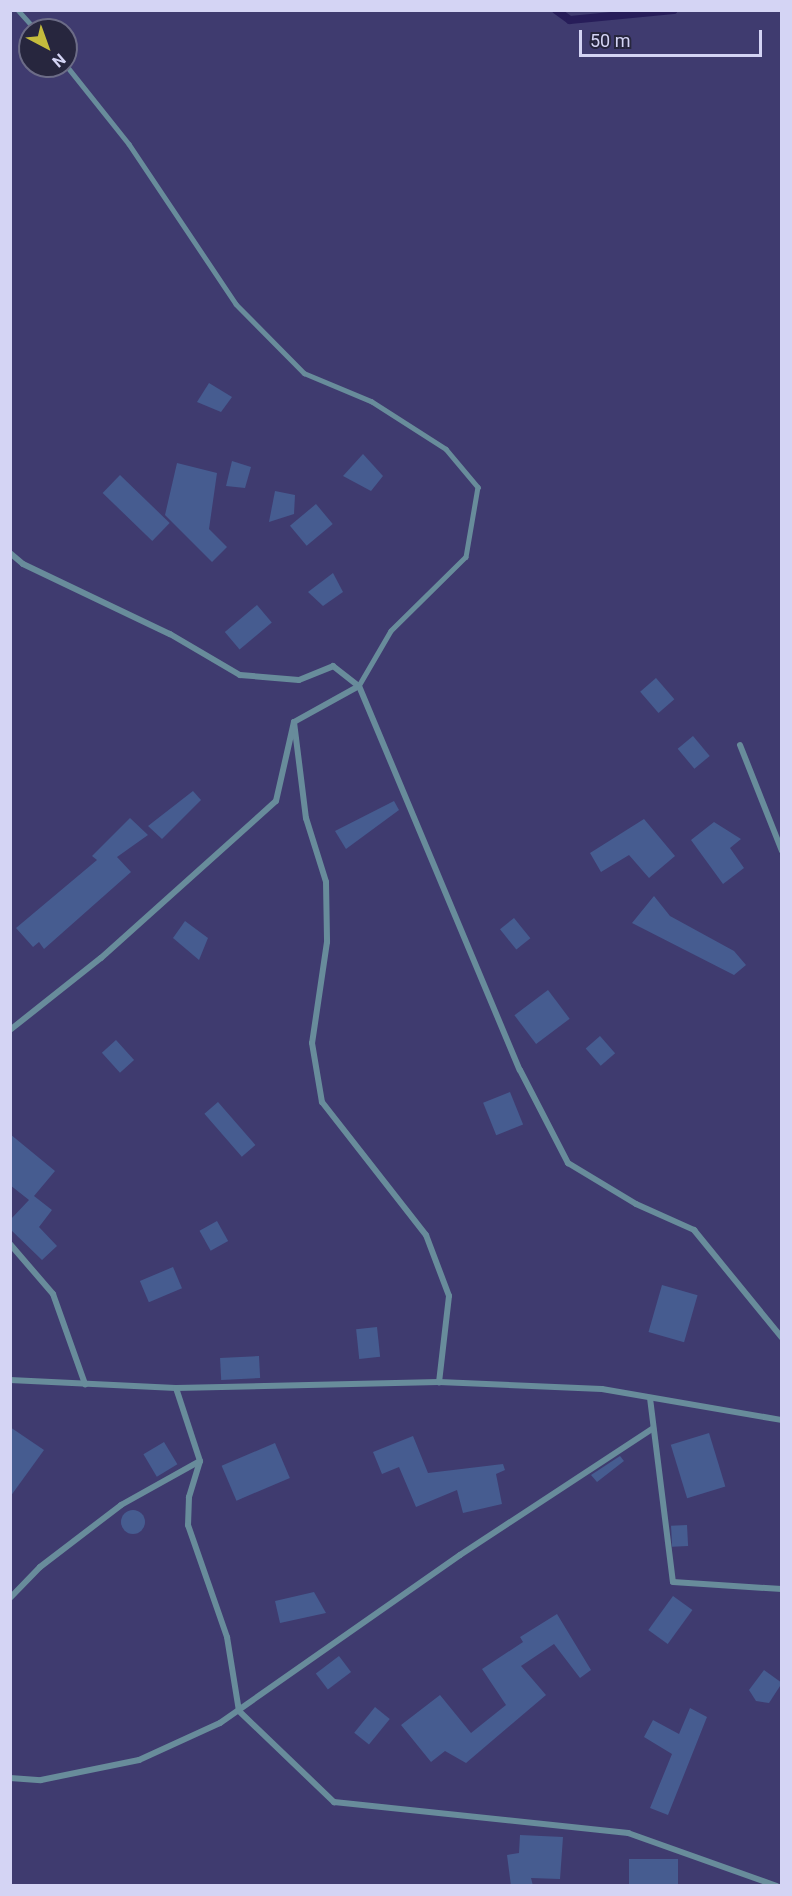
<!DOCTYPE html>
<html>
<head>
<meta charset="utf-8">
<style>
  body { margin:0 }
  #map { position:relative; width:792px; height:1896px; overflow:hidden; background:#3f3b6f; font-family:Roboto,sans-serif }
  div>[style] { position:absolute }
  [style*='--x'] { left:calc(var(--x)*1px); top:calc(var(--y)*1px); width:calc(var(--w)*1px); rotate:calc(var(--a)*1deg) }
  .stream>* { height:8px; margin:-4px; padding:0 4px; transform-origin:4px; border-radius:4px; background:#271d59 }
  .building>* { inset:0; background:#465c90; transform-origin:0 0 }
  .round { border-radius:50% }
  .service>* { height:4.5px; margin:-2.25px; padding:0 2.25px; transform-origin:2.25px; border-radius:2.25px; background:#688c9b }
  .minor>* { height:6px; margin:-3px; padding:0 3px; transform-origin:3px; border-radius:3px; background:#688c9b }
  span { translate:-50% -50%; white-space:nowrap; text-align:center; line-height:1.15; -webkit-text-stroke:5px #27263e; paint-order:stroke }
  .frame { position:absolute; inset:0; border:12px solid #d4d4f4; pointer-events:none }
  .north { position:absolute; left:18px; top:18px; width:60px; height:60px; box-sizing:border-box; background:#27263e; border:2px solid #6c6c87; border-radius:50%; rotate:139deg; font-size:16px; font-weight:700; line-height:24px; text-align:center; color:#d4d4f4 }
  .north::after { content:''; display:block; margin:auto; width:21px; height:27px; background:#c5bc3d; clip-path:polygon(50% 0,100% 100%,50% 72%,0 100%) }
  .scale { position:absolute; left:579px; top:30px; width:183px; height:27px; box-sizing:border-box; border:3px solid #d4d4f4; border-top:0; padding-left:8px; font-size:18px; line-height:21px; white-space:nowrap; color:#d4d4f4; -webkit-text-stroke:4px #27263e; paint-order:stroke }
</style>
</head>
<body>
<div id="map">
  <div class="stream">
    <div style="--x:556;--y:10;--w:17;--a:36"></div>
    <div style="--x:570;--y:20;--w:104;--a:-5.5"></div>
  </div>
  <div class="building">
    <div style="clip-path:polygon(209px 383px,232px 397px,221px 412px,197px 402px)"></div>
    <div style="clip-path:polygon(363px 454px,383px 476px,371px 491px,343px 476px)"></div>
    <div style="clip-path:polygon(232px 461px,251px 467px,245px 488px,226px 486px)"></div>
    <div style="clip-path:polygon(177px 463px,217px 473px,209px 529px,227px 547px,212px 562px,165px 515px)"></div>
    <div style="left:120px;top:475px;width:69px;height:25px;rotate:44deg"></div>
    <div style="clip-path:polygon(275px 491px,295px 495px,294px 514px,269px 522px)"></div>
    <div style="left:316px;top:504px;width:26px;height:34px;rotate:50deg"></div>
    <div style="clip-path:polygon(333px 573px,343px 592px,323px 606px,308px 592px)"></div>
    <div style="left:257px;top:605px;width:23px;height:42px;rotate:50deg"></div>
    <div style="left:656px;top:678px;width:28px;height:21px;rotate:49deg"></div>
    <div style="left:693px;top:736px;width:26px;height:20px;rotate:50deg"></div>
    <div style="clip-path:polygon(193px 791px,201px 800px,162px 839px,148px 826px)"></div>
    <div style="clip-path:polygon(394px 801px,399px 810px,346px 849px,335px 831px)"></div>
    <div style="clip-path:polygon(130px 818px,148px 835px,117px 857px,131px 872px,44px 949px,39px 942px,33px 947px,16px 928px,97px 860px,92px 856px)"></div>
    <div style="clip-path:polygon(644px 819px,675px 856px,649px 878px,629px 855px,601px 872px,590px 853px)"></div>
    <div style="clip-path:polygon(714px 822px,741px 839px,730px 848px,744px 868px,723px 884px,691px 840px)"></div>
    <div style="clip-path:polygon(654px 896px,670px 916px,734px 951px,746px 965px,734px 975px,632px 923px)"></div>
    <div style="left:514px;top:918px;width:26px;height:18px;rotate:51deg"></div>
    <div style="clip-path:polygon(185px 921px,208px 938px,199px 960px,173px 938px)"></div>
    <div style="left:548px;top:990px;width:36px;height:42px;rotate:53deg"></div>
    <div style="left:600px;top:1036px;width:23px;height:19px;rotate:49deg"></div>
    <div style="left:116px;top:1040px;width:27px;height:19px;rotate:48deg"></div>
    <div style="left:510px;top:1092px;width:35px;height:29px;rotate:68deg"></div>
    <div style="left:218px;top:1102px;width:57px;height:18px;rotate:49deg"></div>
    <div style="clip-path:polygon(10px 1134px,55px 1171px,34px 1196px,52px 1210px,39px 1227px,57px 1246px,42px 1260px,10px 1229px,10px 1220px,29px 1200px,10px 1185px)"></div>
    <div style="left:217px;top:1221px;width:23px;height:20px;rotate:61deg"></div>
    <div style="left:173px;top:1267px;width:23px;height:36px;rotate:67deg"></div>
    <div style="left:662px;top:1285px;width:37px;height:49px;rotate:16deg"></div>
    <div style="left:377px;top:1327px;width:30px;height:21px;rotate:84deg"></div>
    <div style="left:259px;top:1356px;width:22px;height:39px;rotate:87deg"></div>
    <div style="clip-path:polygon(10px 1427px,44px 1450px,10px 1497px)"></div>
    <div style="left:709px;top:1433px;width:56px;height:40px;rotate:73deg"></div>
    <div style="clip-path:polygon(413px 1436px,428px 1473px,503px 1464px,505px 1470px,496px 1474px,502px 1504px,463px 1513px,457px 1490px,416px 1507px,399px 1467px,382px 1474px,373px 1452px)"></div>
    <div style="left:164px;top:1442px;width:26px;height:24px;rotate:59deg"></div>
    <div style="left:275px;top:1443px;width:38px;height:58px;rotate:67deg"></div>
    <div style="clip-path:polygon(620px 1456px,624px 1461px,597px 1482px,591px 1475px)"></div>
    <div class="round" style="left:121px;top:1510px;width:24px;height:24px"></div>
    <div style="left:687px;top:1525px;width:21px;height:16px;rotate:87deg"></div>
    <div style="clip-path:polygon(314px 1592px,326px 1613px,280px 1623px,275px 1601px)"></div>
    <div style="left:673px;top:1596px;width:24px;height:42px;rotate:36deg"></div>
    <div style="clip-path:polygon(557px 1614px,591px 1670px,580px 1678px,554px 1644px,521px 1666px,546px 1695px,466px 1763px,445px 1751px,431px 1762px,401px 1725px,440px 1695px,471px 1733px,506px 1705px,482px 1669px,523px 1642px,520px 1637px)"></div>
    <div style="left:339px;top:1656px;width:20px;height:29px;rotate:53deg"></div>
    <div style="clip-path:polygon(764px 1670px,782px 1683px,769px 1703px,756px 1701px,749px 1690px)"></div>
    <div style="left:375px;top:1707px;width:19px;height:33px;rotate:39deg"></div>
    <div style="clip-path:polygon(690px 1708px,707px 1717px,668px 1815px,650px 1808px,672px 1754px,644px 1737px,653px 1720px,679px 1734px)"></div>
    <div style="clip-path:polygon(520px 1835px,563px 1837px,560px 1879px,531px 1878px,533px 1886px,511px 1886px,507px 1855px,519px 1853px)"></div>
    <div style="left:678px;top:1859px;width:27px;height:49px;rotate:90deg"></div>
  </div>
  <div class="service">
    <div style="--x:18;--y:10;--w:27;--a:48"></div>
    <div style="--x:66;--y:65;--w:101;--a:51.4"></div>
    <div style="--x:129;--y:144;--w:192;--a:56.2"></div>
    <div style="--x:236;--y:304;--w:97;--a:45.4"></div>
    <div style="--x:304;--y:373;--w:73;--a:22.7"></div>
    <div style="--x:371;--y:401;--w:89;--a:32.6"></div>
    <div style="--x:446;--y:449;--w:50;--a:49.9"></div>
    <div style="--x:478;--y:487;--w:71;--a:99.7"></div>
    <div style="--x:466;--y:557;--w:105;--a:135.4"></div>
    <div style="--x:391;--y:631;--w:64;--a:120.2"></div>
  </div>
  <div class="minor">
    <div style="--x:10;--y:553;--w:17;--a:40"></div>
    <div style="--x:23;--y:564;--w:163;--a:25.5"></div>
    <div style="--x:170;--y:634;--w:81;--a:30.4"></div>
    <div style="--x:240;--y:675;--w:59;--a:4.8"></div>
    <div style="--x:299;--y:680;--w:37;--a:-22"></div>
    <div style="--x:333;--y:666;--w:33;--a:38"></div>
    <div style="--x:359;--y:686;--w:416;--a:67.3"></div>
    <div style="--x:520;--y:1070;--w:105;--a:62.7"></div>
    <div style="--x:568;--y:1163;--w:79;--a:31.1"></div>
    <div style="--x:636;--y:1204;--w:64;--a:24.1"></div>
    <div style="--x:694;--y:1230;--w:139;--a:50.8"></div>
    <div style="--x:294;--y:722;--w:97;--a:82.9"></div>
    <div style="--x:306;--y:818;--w:67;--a:72.6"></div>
    <div style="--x:326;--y:882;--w:60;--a:89"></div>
    <div style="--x:327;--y:942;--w:102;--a:98.4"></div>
    <div style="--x:312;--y:1043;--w:60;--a:80.4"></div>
    <div style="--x:322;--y:1102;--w:169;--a:52"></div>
    <div style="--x:426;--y:1235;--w:65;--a:69.3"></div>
    <div style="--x:449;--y:1296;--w:87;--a:96.6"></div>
    <div style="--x:740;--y:745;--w:114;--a:68.4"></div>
    <div style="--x:10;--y:1030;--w:116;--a:-38.4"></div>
    <div style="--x:101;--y:958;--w:235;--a:-41.9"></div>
    <div style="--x:276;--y:801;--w:81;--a:-77.2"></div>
    <div style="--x:294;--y:722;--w:74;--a:-29"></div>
    <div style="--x:10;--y:1244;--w:66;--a:49.3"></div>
    <div style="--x:53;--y:1294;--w:96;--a:70.4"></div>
    <div style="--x:10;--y:1380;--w:166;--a:2.8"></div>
    <div style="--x:176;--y:1388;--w:263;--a:-1.3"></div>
    <div style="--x:439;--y:1382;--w:163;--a:2.5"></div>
    <div style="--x:602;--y:1389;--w:183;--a:9.8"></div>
    <div style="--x:176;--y:1388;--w:77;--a:71.8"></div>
    <div style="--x:200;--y:1461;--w:38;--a:107"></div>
    <div style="--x:189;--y:1497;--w:28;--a:92"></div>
    <div style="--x:188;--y:1525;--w:119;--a:70.8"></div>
    <div style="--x:227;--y:1637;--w:75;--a:80.8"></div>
    <div style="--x:239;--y:1711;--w:132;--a:43.8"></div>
    <div style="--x:334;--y:1802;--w:296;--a:6"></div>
    <div style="--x:628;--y:1833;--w:158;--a:19.6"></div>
    <div style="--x:650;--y:1398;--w:185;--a:82.9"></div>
    <div style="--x:673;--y:1582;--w:109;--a:3.7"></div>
    <div style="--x:10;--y:1598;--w:43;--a:-45.9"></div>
    <div style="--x:40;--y:1567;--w:102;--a:-37.4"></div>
    <div style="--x:121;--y:1505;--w:90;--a:-29.1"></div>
    <div style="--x:10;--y:1778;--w:31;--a:4"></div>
    <div style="--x:41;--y:1780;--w:100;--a:-11.5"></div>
    <div style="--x:139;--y:1760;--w:89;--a:-24.6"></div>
    <div style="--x:220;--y:1723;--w:293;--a:-35"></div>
    <div style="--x:460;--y:1555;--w:231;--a:-33.3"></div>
  </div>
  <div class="frame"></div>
  <div class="north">N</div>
  <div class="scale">50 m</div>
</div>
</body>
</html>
